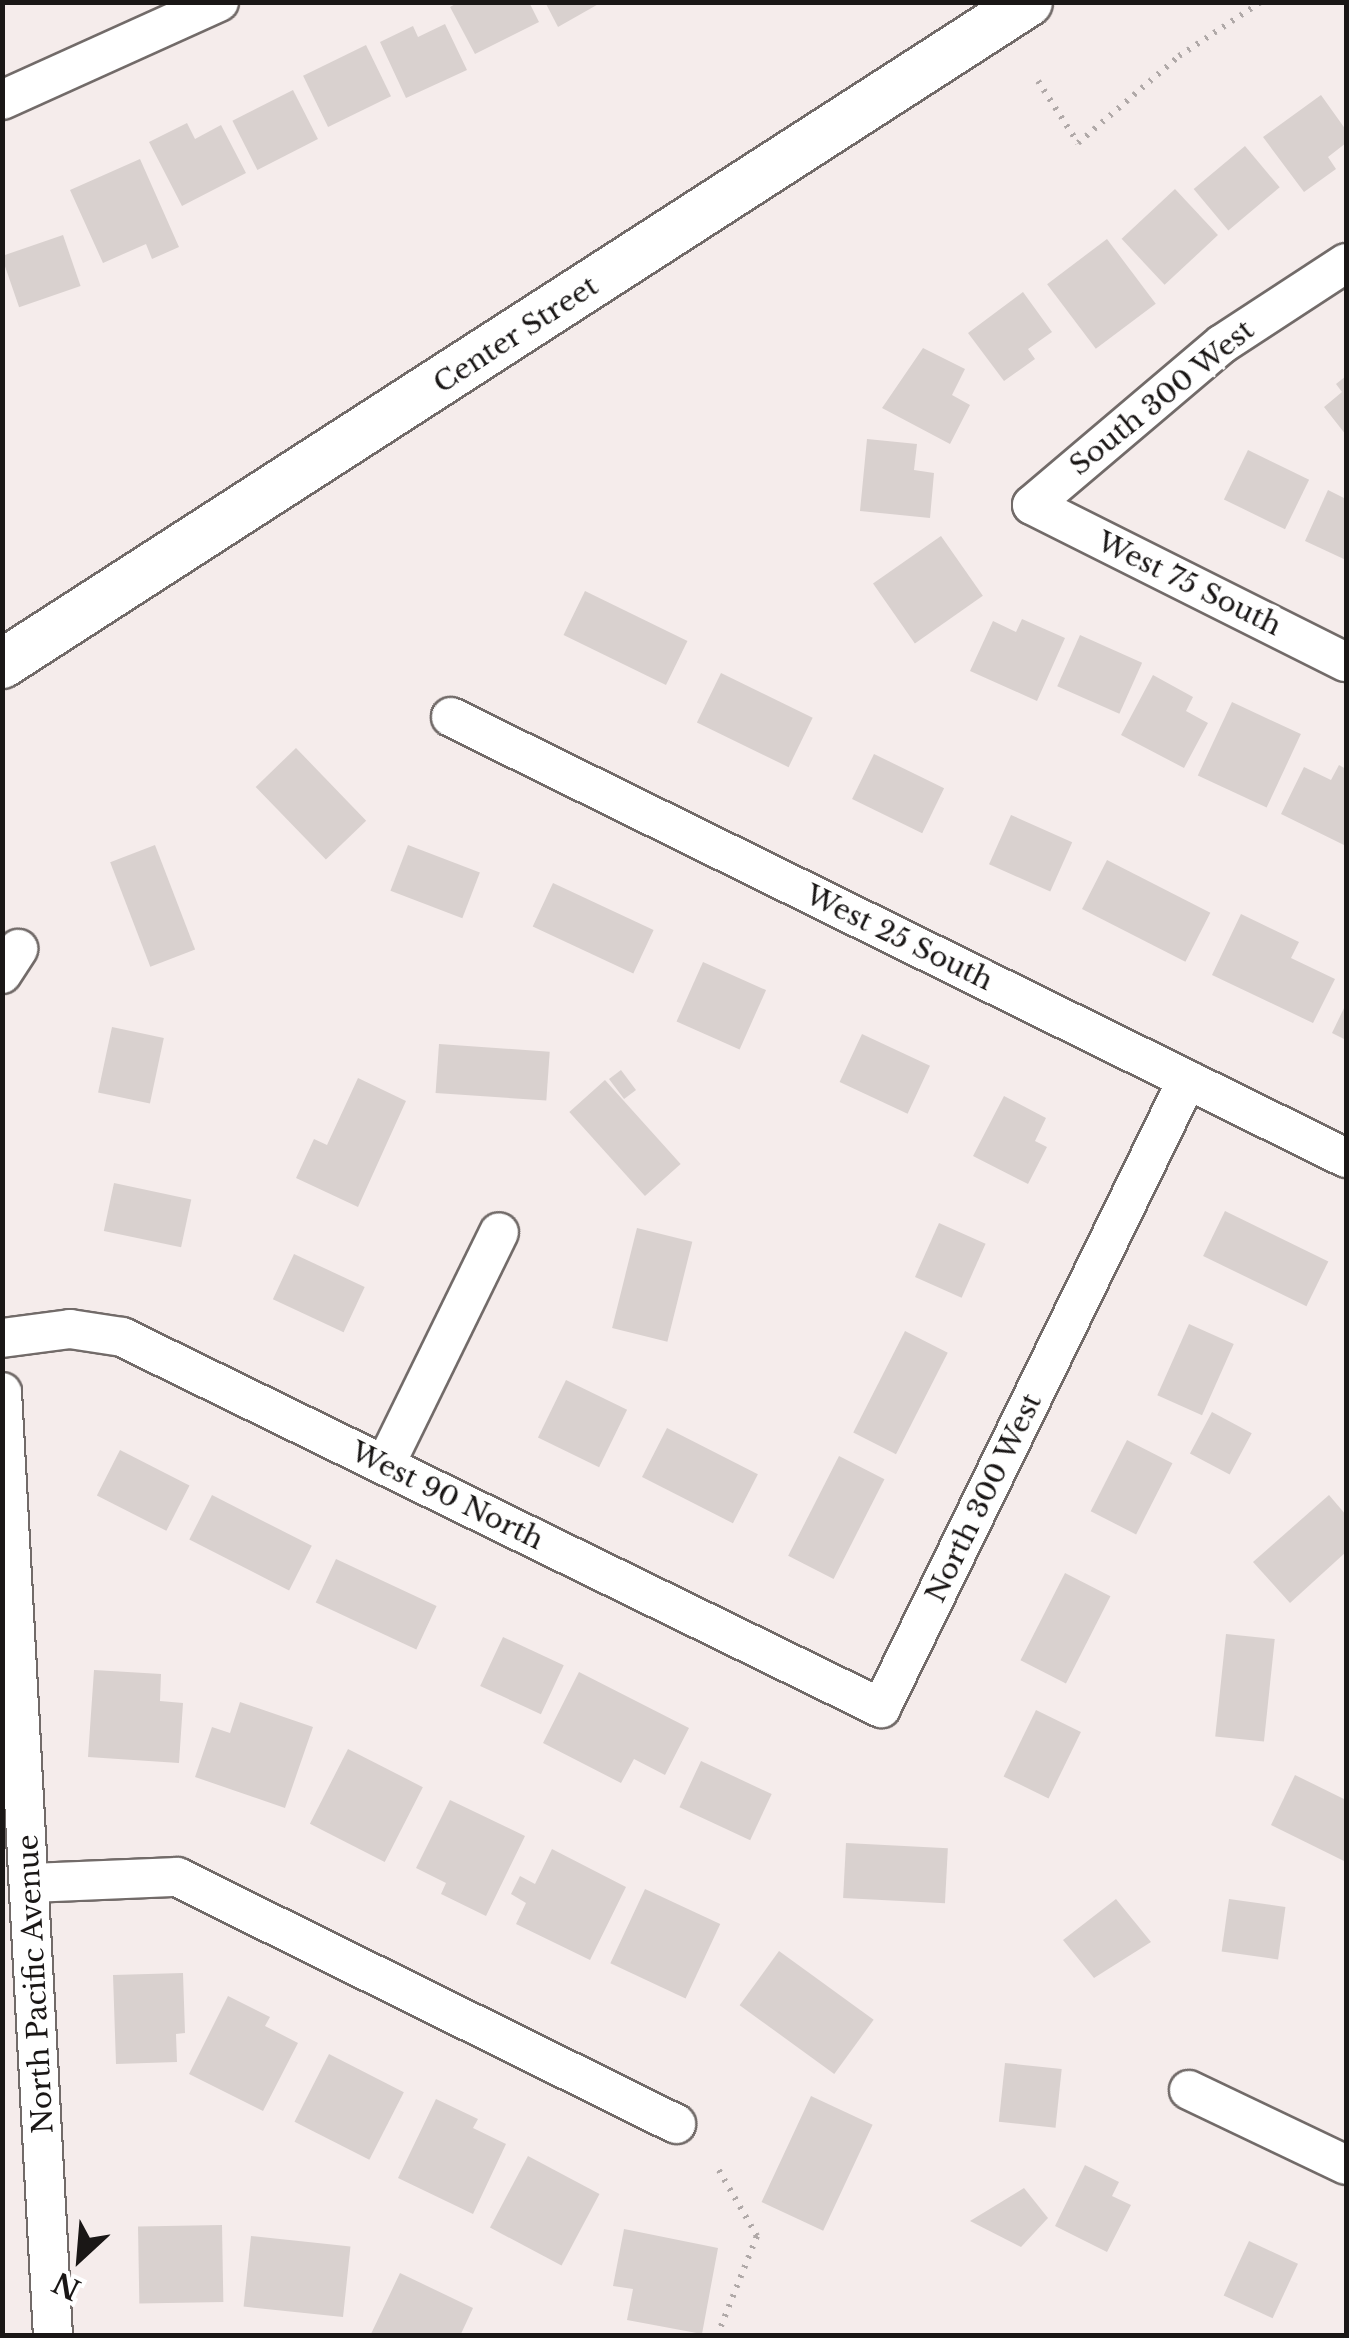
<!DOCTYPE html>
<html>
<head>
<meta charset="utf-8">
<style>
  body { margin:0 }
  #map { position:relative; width:1349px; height:2338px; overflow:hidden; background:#f5eceb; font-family:"Libre Baskerville",serif }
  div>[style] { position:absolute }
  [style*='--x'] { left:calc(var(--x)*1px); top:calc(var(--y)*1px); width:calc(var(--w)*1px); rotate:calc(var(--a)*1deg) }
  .building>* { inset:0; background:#d9d1cf; transform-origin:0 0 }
  .path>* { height:6px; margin-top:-3px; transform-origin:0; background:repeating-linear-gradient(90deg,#b0a9a8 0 2.5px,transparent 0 10.5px) }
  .roads { filter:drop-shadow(2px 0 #726b69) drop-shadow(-2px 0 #726b69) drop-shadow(0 2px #726b69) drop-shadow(0 -2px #726b69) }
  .minor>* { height:38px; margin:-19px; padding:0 19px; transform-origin:19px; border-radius:19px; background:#fff }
  .tertiary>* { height:48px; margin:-24px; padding:0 24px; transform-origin:24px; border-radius:24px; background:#fff }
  span { translate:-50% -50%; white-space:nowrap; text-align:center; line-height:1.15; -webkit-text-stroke:10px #fff; paint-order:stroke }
  .street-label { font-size:28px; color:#1a1716 }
  .frame { position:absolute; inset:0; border:5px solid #1a1716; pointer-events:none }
  .north { position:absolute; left:30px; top:2208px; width:100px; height:100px; -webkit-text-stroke:8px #fff; paint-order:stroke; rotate:206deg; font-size:28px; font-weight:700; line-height:40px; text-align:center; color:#1a1716 }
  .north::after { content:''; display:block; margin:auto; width:35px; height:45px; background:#1a1716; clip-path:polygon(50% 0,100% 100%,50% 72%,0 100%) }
</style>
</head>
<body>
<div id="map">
  <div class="building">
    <div style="clip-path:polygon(459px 2px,529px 2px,539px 22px,475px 54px,450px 7px)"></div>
    <div style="clip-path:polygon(545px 2px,602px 2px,558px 27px)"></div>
    <div style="clip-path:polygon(445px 24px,467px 70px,406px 98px,380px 42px,413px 26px,418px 37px)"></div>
    <div style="left:366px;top:45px;width:57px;height:70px;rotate:64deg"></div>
    <div style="left:293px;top:90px;width:55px;height:68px;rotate:63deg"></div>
    <div style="clip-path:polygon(1321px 95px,1346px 130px,1346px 143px,1328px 157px,1336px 169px,1304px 192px,1263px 137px)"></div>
    <div style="clip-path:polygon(187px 123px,195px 139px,221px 125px,246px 173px,182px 206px,149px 142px)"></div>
    <div style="left:1245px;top:146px;width:54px;height:67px;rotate:50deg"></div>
    <div style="clip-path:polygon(140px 159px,179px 247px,152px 259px,146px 244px,103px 263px,70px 190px)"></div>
    <div style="left:1175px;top:189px;width:63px;height:73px;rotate:47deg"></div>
    <div style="left:63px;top:235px;width:54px;height:65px;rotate:71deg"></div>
    <div style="left:1107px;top:239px;width:81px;height:75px;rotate:53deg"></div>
    <div style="clip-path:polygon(1023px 292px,1052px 332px,1028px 349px,1035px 359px,1004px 381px,968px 333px)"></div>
    <div style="clip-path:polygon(923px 348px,965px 369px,952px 395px,970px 405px,950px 444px,882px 408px)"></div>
    <div style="clip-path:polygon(1346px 376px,1346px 435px,1324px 407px,1342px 392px,1336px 384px)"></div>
    <div style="clip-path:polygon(867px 439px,917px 444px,914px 470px,934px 473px,930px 518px,860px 511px)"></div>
    <div style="left:1248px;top:450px;width:68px;height:55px;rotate:26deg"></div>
    <div style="clip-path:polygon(1328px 490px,1346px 499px,1346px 560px,1305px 541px)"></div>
    <div style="left:941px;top:536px;width:73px;height:83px;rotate:55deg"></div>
    <div style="left:585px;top:591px;width:114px;height:49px;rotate:26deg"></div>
    <div style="clip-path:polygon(1022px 619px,1065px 638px,1037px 701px,970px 671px,993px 621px,1016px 632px)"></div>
    <div style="left:1080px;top:635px;width:68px;height:56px;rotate:24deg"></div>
    <div style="left:721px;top:673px;width:102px;height:55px;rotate:26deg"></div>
    <div style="clip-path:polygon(1153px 675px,1193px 697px,1186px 711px,1208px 723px,1184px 768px,1121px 735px)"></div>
    <div style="left:1232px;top:702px;width:76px;height:81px;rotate:25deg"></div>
    <div style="left:296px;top:748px;width:101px;height:56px;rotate:46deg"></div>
    <div style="left:874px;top:754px;width:78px;height:50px;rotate:26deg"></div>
    <div style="clip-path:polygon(1339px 765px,1346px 769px,1346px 846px,1281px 814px,1304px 767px,1331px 780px)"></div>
    <div style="left:1011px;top:815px;width:67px;height:54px;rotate:24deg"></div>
    <div style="left:155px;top:845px;width:112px;height:48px;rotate:69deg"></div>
    <div style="left:408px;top:845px;width:77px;height:49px;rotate:21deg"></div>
    <div style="left:1107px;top:860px;width:116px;height:55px;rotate:27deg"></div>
    <div style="left:553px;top:883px;width:111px;height:48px;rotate:25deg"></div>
    <div style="clip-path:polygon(1241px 914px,1299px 942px,1291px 958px,1335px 979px,1313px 1023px,1212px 975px)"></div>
    <div style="left:703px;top:962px;width:69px;height:65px;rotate:24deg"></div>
    <div style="clip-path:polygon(1346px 1004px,1346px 1040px,1332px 1033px)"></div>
    <div style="left:112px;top:1027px;width:53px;height:67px;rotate:12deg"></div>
    <div style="left:862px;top:1034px;width:75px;height:53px;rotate:25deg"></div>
    <div style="left:439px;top:1044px;width:111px;height:49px;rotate:4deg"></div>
    <div style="left:621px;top:1070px;width:25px;height:15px;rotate:53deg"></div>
    <div style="clip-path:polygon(358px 1078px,406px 1101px,358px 1207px,296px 1178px,314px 1139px,327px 1145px)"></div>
    <div style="left:605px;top:1080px;width:113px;height:48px;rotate:48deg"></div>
    <div style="clip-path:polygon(1004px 1096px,1046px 1118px,1035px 1141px,1047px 1147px,1028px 1184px,973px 1156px)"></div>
    <div style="left:114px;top:1183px;width:79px;height:49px;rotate:12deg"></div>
    <div style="left:1225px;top:1211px;width:115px;height:50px;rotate:26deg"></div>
    <div style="left:939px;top:1223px;width:51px;height:59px;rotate:24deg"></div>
    <div style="left:637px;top:1228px;width:57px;height:103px;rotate:14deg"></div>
    <div style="left:294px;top:1254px;width:78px;height:50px;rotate:25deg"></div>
    <div style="left:1189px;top:1324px;width:49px;height:78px;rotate:24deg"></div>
    <div style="left:905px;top:1331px;width:48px;height:114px;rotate:27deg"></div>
    <div style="left:566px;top:1380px;width:68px;height:64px;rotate:26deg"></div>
    <div style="left:1212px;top:1412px;width:45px;height:47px;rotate:28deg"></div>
    <div style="left:667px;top:1428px;width:102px;height:55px;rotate:27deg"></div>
    <div style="left:1127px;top:1440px;width:51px;height:80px;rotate:27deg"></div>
    <div style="left:120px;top:1450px;width:78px;height:51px;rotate:27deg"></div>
    <div style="left:839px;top:1456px;width:51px;height:112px;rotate:27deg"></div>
    <div style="left:212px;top:1495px;width:112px;height:50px;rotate:27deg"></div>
    <div style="clip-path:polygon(1329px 1495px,1346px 1515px,1346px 1552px,1290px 1603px,1253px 1562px)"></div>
    <div style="left:336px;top:1559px;width:111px;height:48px;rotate:25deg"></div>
    <div style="left:1065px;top:1573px;width:51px;height:98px;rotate:27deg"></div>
    <div style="left:1226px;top:1634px;width:49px;height:103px;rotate:6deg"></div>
    <div style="left:503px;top:1637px;width:67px;height:54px;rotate:25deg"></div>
    <div style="clip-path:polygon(94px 1670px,161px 1674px,160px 1701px,183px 1703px,179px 1763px,88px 1757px)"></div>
    <div style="clip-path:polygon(579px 1672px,689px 1728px,665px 1775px,634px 1759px,621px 1783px,543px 1743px)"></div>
    <div style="clip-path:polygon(240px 1702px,313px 1727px,285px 1808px,195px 1777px,212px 1727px,230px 1733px)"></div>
    <div style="left:1036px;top:1710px;width:50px;height:74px;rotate:26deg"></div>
    <div style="left:348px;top:1749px;width:84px;height:84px;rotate:27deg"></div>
    <div style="left:701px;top:1761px;width:78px;height:51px;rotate:25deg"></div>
    <div style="clip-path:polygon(1295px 1775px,1346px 1800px,1346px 1862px,1271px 1825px)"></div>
    <div style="clip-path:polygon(450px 1800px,525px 1836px,486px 1916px,441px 1894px,446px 1883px,416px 1868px)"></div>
    <div style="left:846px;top:1843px;width:102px;height:55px;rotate:3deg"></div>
    <div style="clip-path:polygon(552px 1849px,626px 1887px,590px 1960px,516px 1924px,526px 1903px,511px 1894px,520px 1876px,535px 1884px)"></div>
    <div style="left:645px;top:1889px;width:83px;height:82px;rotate:25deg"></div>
    <div style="clip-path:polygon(1116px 1899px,1151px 1942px,1094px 1978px,1063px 1940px)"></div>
    <div style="left:1229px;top:1899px;width:57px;height:53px;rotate:8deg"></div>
    <div style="left:779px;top:1951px;width:117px;height:67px;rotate:36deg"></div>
    <div style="clip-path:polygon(183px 1973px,185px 2033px,176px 2034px,177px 2062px,116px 2064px,113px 1975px)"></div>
    <div style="clip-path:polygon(228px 1996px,270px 2017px,265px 2026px,298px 2043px,263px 2111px,189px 2074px)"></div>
    <div style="left:329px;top:2054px;width:84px;height:76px;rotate:27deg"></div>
    <div style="left:1005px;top:2063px;width:57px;height:59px;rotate:6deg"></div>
    <div style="left:811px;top:2096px;width:68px;height:117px;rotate:25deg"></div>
    <div style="clip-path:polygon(436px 2099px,478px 2119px,473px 2128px,506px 2144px,473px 2214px,398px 2178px)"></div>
    <div style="left:528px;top:2156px;width:81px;height:81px;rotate:28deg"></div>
    <div style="clip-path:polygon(1085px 2165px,1119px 2182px,1112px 2196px,1131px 2205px,1107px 2252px,1055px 2226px)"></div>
    <div style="clip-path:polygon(1024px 2188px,1048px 2218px,1021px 2247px,970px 2221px)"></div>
    <div style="left:222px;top:2225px;width:77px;height:84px;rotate:89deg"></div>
    <div style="clip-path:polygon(624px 2229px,718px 2248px,702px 2334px,627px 2320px,633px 2289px,613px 2286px)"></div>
    <div style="left:251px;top:2236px;width:100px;height:71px;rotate:6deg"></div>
    <div style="left:1249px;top:2241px;width:54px;height:60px;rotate:25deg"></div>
    <div style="clip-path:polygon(400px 2273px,473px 2308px,460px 2336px,370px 2336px)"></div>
  </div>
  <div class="path">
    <div style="--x:1038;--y:81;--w:74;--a:57.2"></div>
    <div style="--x:1078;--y:143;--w:133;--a:-40.7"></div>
    <div style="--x:1179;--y:56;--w:98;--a:-33.4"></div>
    <div style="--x:717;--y:2336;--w:108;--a:-68.2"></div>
    <div style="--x:757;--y:2236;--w:80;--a:-120.1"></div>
  </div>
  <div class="roads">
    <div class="minor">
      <div style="--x:2;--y:100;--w:238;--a:-24.3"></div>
      <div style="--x:1346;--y:263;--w:148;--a:146.8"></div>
      <div style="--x:1222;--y:344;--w:249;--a:139.7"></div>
      <div style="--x:1032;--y:505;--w:351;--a:26.6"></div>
      <div style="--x:451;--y:717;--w:998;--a:26.23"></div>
      <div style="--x:2;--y:974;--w:30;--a:-57"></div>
      <div style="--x:2;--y:1338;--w:69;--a:-7.5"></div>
      <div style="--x:70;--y:1329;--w:53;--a:8.7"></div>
      <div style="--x:122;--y:1337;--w:845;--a:26.05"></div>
      <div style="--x:881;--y:1708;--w:699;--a:-64.02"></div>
      <div style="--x:2;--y:1392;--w:945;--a:86.91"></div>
      <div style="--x:385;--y:1465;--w:259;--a:-63.9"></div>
      <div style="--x:32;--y:1883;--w:145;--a:-2.4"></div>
      <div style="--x:177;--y:1877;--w:557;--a:26.33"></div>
      <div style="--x:1189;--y:2090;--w:174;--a:25.5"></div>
    </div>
    <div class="tertiary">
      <div style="--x:2;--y:664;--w:1221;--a:-32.83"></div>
    </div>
  </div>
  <div class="street-label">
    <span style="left:516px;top:335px;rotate:-33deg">Center Street</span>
    <span style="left:1162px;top:398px;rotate:-39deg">South 300 West</span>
    <span style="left:1189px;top:584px;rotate:26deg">West 75 South</span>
    <span style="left:899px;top:938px;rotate:26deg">West 25 South</span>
    <span style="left:447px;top:1496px;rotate:26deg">West 90 North</span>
    <span style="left:984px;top:1498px;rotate:-64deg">North 300 West</span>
    <span style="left:36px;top:1984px;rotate:-93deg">North Pacific Avenue</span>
  </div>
  <div class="frame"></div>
  <div class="north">N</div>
</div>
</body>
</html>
